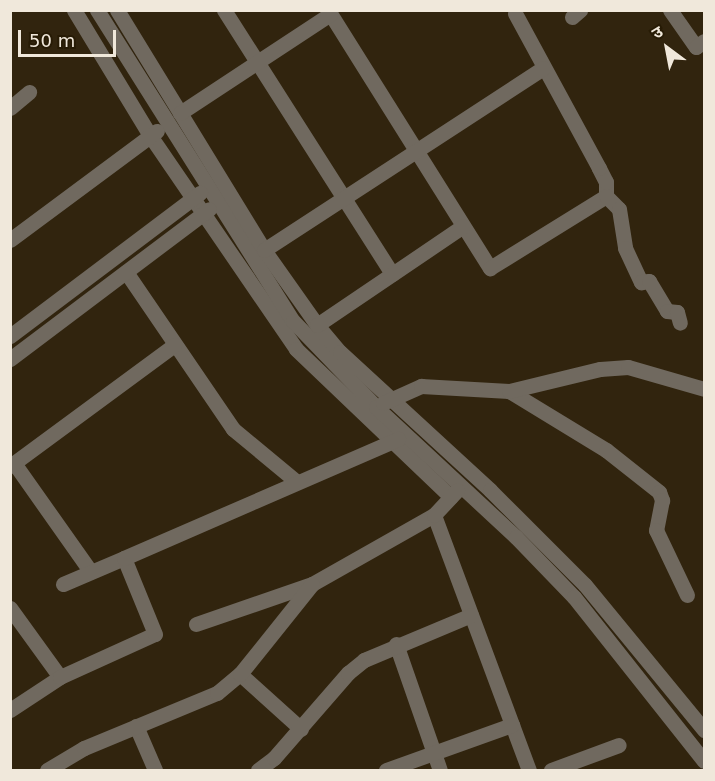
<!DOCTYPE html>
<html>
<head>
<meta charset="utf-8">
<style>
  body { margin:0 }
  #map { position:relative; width:715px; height:781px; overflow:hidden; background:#31240e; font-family:"DejaVu Sans","Noto Sans Devanagari",sans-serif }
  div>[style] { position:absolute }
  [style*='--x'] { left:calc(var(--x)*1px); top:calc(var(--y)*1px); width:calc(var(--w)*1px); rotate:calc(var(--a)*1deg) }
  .minor>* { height:15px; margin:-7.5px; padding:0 7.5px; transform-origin:7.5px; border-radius:7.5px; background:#70695f }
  span { translate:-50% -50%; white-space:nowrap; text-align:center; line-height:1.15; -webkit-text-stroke:6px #271b05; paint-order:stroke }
  .frame { position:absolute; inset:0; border:12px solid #f0e8db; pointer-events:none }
  .north { position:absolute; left:637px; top:18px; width:60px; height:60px; -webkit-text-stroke:4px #271b05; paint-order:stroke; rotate:328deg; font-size:16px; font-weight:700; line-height:24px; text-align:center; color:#f0e8db }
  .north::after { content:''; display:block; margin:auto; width:21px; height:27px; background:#f0e8db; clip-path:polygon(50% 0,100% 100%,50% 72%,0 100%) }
  .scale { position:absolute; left:18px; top:30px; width:98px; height:27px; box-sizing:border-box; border:3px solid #f0e8db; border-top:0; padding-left:8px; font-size:18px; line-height:21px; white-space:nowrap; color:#f0e8db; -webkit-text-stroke:4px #271b05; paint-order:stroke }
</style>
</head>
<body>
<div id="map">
  <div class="minor">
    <div style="--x:74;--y:10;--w:149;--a:58.8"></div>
    <div style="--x:151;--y:137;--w:257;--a:55.6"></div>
    <div style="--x:296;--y:349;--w:214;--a:43.7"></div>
    <div style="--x:97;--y:10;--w:368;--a:57.8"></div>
    <div style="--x:293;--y:321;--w:120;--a:46"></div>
    <div style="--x:376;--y:407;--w:191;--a:42.9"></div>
    <div style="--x:516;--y:537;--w:83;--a:46"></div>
    <div style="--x:574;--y:597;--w:209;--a:51.6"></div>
    <div style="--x:117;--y:10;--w:281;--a:58.5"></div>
    <div style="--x:264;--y:250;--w:92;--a:54.8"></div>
    <div style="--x:317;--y:325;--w:35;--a:50"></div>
    <div style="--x:340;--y:352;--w:204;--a:42.6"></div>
    <div style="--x:490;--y:490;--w:134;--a:45"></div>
    <div style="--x:585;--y:585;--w:188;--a:50.6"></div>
    <div style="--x:224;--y:10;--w:313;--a:57.5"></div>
    <div style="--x:328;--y:10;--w:305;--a:57.9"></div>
    <div style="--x:490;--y:268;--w:137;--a:-31.8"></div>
    <div style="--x:606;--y:196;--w:14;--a:-90"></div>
    <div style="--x:606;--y:182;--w:16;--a:-117"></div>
    <div style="--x:599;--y:168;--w:176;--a:-118.5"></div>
    <div style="--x:670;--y:10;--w:45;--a:54.9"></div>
    <div style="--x:696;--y:47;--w:10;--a:-37"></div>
    <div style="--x:572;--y:17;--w:11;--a:-41"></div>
    <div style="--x:10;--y:108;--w:25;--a:-40"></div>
    <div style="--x:180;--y:113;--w:180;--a:-33.4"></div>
    <div style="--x:606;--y:196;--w:18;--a:45"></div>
    <div style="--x:619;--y:209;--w:39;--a:81"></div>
    <div style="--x:625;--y:248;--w:38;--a:65"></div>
    <div style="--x:641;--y:282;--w:8;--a:-7"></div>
    <div style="--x:649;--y:281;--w:35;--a:59"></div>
    <div style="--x:667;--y:311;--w:10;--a:6"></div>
    <div style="--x:677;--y:312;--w:11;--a:75"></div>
    <div style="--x:10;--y:240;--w:183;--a:-36.6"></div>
    <div style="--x:264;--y:250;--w:333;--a:-33.1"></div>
    <div style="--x:126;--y:272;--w:190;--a:55.7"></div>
    <div style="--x:233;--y:429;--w:83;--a:39.6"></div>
    <div style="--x:317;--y:325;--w:176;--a:-34.1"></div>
    <div style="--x:10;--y:336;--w:238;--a:-37"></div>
    <div style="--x:10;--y:359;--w:249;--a:-37"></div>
    <div style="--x:509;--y:391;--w:114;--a:31.3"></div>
    <div style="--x:606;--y:450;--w:68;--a:38.4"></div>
    <div style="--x:659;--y:492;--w:9;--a:69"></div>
    <div style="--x:662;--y:500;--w:31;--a:101"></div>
    <div style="--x:656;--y:530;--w:72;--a:64.5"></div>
    <div style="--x:383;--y:403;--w:42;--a:-24.1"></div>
    <div style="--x:421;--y:386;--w:88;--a:3.3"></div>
    <div style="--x:509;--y:391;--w:94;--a:-13.6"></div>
    <div style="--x:600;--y:369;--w:28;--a:-4"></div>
    <div style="--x:628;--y:367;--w:79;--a:16.1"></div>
    <div style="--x:14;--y:463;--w:133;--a:54.8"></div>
    <div style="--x:10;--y:466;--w:204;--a:-36.4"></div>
    <div style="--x:434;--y:515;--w:272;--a:69.6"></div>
    <div style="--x:63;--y:584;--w:66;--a:-23.1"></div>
    <div style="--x:10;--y:608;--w:85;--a:54.1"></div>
    <div style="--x:196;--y:624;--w:123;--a:-19"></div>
    <div style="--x:312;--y:584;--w:140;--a:-29.5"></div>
    <div style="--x:434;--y:515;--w:34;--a:-47"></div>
    <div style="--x:396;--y:644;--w:133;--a:70.8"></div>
    <div style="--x:240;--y:674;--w:82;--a:42"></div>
    <div style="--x:10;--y:710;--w:60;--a:-33.4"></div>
    <div style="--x:60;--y:677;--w:104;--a:-24.4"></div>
    <div style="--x:155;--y:634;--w:82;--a:-112.2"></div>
    <div style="--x:124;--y:558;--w:299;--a:-23.5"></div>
    <div style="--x:136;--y:726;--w:48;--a:66.6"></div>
    <div style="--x:47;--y:770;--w:43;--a:-30.7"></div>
    <div style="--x:84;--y:748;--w:144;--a:-22.5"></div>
    <div style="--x:217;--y:693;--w:30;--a:-40"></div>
    <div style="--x:240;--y:674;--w:115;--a:-51.3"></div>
    <div style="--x:258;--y:770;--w:20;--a:-37"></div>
    <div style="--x:274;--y:758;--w:113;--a:-49"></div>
    <div style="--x:348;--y:673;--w:21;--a:-39"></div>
    <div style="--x:364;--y:660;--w:116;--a:-22.8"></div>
    <div style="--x:386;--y:770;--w:134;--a:-19.7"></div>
    <div style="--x:551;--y:770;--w:72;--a:-20.2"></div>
  </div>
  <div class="frame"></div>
  <div class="north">उ</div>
  <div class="scale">50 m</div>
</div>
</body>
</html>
